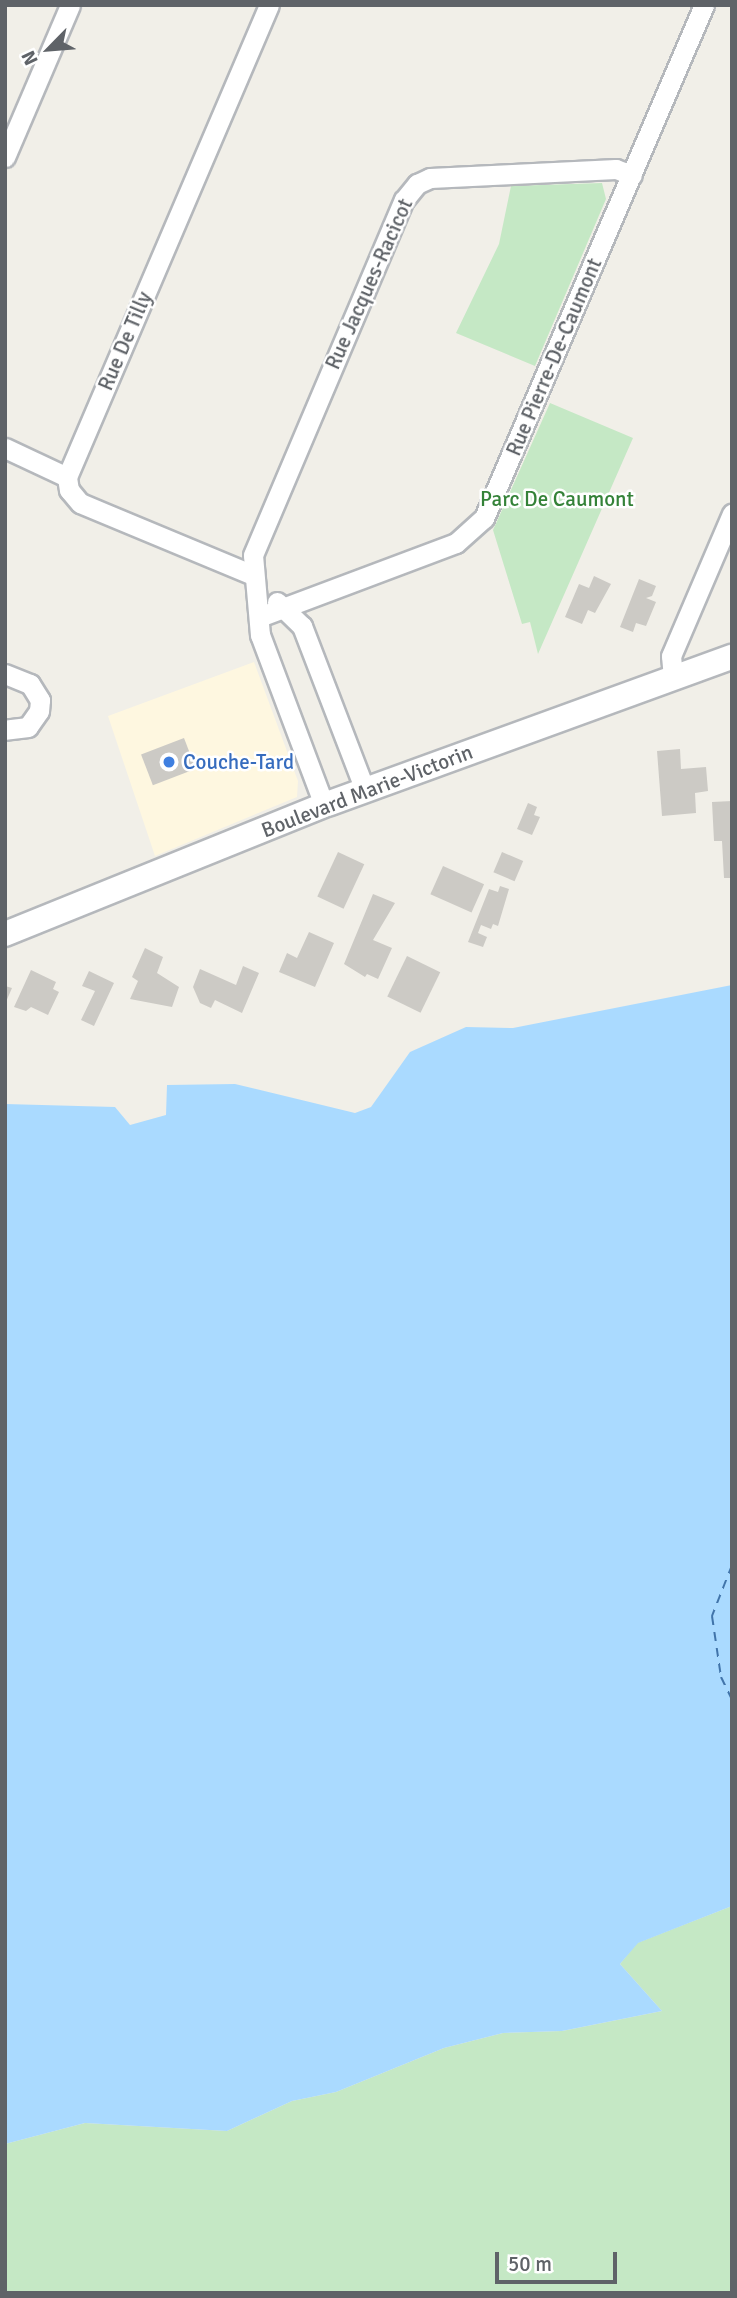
<!DOCTYPE html>
<html>
<head>
<meta charset="utf-8">
<style>
  body { margin:0 }
  #map { position:relative; width:737px; height:2298px; overflow:hidden; background:#f1efe8; font-family:Signika,sans-serif }
  div>[style] { position:absolute }
  [style*='--x'] { left:calc(var(--x)*1px); top:calc(var(--y)*1px); width:calc(var(--w)*1px); rotate:calc(var(--a)*1deg) }
  .commercial>* { inset:0; background:#fef7e0 }
  .green>* { inset:0; background:#c5e8c5 }
  .water>* { inset:0; background:#aadaff }
  .ferry>* { height:2px; margin-top:-1px; transform-origin:0; background:repeating-linear-gradient(90deg,#4174aa 0 9px,transparent 0 16px) }
  .building>* { inset:0; background:#cccac5; transform-origin:0 0 }
  .roads { filter:drop-shadow(2px 0 #b5b8bc) drop-shadow(-2px 0 #b5b8bc) drop-shadow(0 2px #b5b8bc) drop-shadow(0 -2px #b5b8bc) }
  .minor>* { height:19px; margin:-9.5px; padding:0 9.5px; transform-origin:9.5px; border-radius:9.5px; background:#fff }
  .tertiary>* { height:24px; margin:-12px; padding:0 12px; transform-origin:12px; border-radius:12px; background:#fff }
  .dots>* { width:19px; height:19px; translate:-50% -50%; box-sizing:border-box; border:4px solid #fff; border-radius:50% }
  span { translate:-50% -50%; white-space:nowrap; text-align:center; line-height:1.15; -webkit-text-stroke:5px #fff; paint-order:stroke }
  .street-label { font-size:21px; color:#5f6368 }
  .park-label { font-size:21px; color:#348238 }
  .shop-label { font-size:21px; color:#366cbe }
  .left { translate:0 -50%; text-align:left }
  .frame { position:absolute; inset:0; border:7px solid #5f6368; pointer-events:none }
  .north { position:absolute; left:14px; top:14px; width:70px; height:70px; -webkit-text-stroke:5px #fff; paint-order:stroke; rotate:245deg; font-size:19px; font-weight:700; line-height:28px; text-align:center; color:#5f6368 }
  .north::after { content:''; display:block; margin:auto; width:24px; height:32px; background:#5f6368; clip-path:polygon(50% 0,100% 100%,50% 72%,0 100%) }
  .scale { position:absolute; left:495px; top:2252px; width:122px; height:32px; box-sizing:border-box; border:4px solid #5f6368; border-top:0; padding-left:9px; font-size:21px; line-height:24px; white-space:nowrap; color:#5f6368; -webkit-text-stroke:5px #fff; paint-order:stroke }
</style>
</head>
<body>
<div id="map">
  <div class="commercial">
    <div style="clip-path:polygon(254px 662px,298px 781px,297px 797px,155px 856px,108px 716px)"></div>
  </div>
  <div class="green">
    <div style="clip-path:polygon(602px 183px,606px 199px,535px 366px,456px 333px,499px 244px,511px 186px)"></div>
    <div style="clip-path:polygon(550px 403px,633px 438px,538px 654px,530px 622px,522px 624px,493px 530px)"></div>
    <div style="clip-path:polygon(732px 1906px,732px 2293px,5px 2293px,5px 2144px,85px 2123px,227px 2131px,292px 2101px,336px 2092px,444px 2048px,503px 2033px,562px 2031px,662px 2011px,620px 1964px,637px 1943px)"></div>
  </div>
  <div class="water">
    <div style="clip-path:polygon(732px 985px,732px 1906px,638px 1943px,620px 1964px,662px 2011px,562px 2031px,503px 2033px,444px 2048px,336px 2092px,292px 2101px,227px 2131px,85px 2123px,5px 2144px,5px 1104px,115px 1107px,130px 1125px,166px 1115px,167px 1085px,235px 1084px,355px 1113px,371px 1107px,410px 1052px,466px 1027px,513px 1028px)"></div>
  </div>
  <div class="ferry">
    <div style="--x:732;--y:1565;--w:55;--a:111.4"></div>
    <div style="--x:712;--y:1616;--w:62;--a:81.6"></div>
    <div style="--x:721;--y:1677;--w:25;--a:64"></div>
  </div>
  <div class="building">
    <div style="clip-path:polygon(594px 576px,611px 584px,595px 613px,588px 610px,582px 624px,565px 617px,579px 584px,589px 588px)"></div>
    <div style="clip-path:polygon(639px 579px,656px 586px,652px 596px,646px 598px,656px 602px,646px 626px,636px 623px,633px 632px,620px 627px)"></div>
    <div style="left:184px;top:738px;width:33px;height:46px;rotate:69deg"></div>
    <div style="clip-path:polygon(680px 749px,681px 769px,706px 767px,708px 791px,695px 793px,696px 813px,662px 816px,657px 751px)"></div>
    <div style="clip-path:polygon(732px 801px,732px 878px,724px 878px,722px 841px,714px 841px,712px 802px)"></div>
    <div style="clip-path:polygon(528px 803px,537px 807px,534px 815px,540px 817px,532px 835px,517px 829px)"></div>
    <div style="left:338px;top:852px;width:29px;height:49px;rotate:25deg"></div>
    <div style="left:502px;top:852px;width:23px;height:22px;rotate:23deg"></div>
    <div style="left:443px;top:866px;width:45px;height:31px;rotate:24deg"></div>
    <div style="clip-path:polygon(500px 886px,509px 889px,498px 926px,493px 924px,491px 929px,481px 925px,478px 933px,487px 937px,483px 947px,468px 942px,489px 889px,498px 892px)"></div>
    <div style="clip-path:polygon(373px 894px,395px 903px,373px 940px,392px 948px,378px 979px,367px 974px,365px 977px,344px 964px)"></div>
    <div style="clip-path:polygon(309px 932px,334px 943px,315px 987px,279px 972px,287px 953px,297px 958px)"></div>
    <div style="clip-path:polygon(145px 948px,163px 957px,157px 973px,179px 987px,172px 1007px,130px 999px,138px 981px,132px 977px)"></div>
    <div style="left:407px;top:956px;width:37px;height:45px;rotate:26deg"></div>
    <div style="clip-path:polygon(243px 966px,259px 973px,242px 1013px,215px 1000px,211px 1008px,200px 1003px,193px 987px,200px 969px,236px 985px)"></div>
    <div style="clip-path:polygon(31px 970px,56px 982px,53px 989px,59px 992px,48px 1015px,31px 1007px,26px 1011px,14px 1007px)"></div>
    <div style="clip-path:polygon(89px 971px,114px 983px,94px 1026px,81px 1020px,95px 991px,82px 986px)"></div>
    <div style="clip-path:polygon(5px 986px,12px 988px,5px 1004px)"></div>
  </div>
  <div class="roads">
    <div class="minor">
      <div style="--x:5;--y:157;--w:165;--a:-66.8"></div>
      <div style="--x:5;--y:448;--w:68;--a:25.1"></div>
      <div style="--x:253;--y:575;--w:187;--a:-157.4"></div>
      <div style="--x:80;--y:503;--w:17;--a:-130"></div>
      <div style="--x:69;--y:490;--w:13;--a:-99"></div>
      <div style="--x:67;--y:477;--w:513;--a:-66.83"></div>
      <div style="--x:277;--y:602;--w:35;--a:44"></div>
      <div style="--x:302;--y:626;--w:176;--a:69"></div>
      <div style="--x:259;--y:617;--w:210;--a:-20.6"></div>
      <div style="--x:456;--y:543;--w:38;--a:-42"></div>
      <div style="--x:484;--y:518;--w:558;--a:-66.79"></div>
      <div style="--x:5;--y:674;--w:27;--a:22"></div>
      <div style="--x:30;--y:684;--w:19;--a:58"></div>
      <div style="--x:40;--y:700;--w:11;--a:95"></div>
      <div style="--x:39;--y:711;--w:19;--a:125"></div>
      <div style="--x:28;--y:727;--w:23;--a:173"></div>
      <div style="--x:673;--y:678;--w:22;--a:-95"></div>
      <div style="--x:671;--y:656;--w:155;--a:-66.8"></div>
      <div style="--x:324;--y:805;--w:182;--a:-110.6"></div>
      <div style="--x:260;--y:635;--w:80;--a:-95"></div>
      <div style="--x:253;--y:555;--w:386;--a:-67"></div>
      <div style="--x:404;--y:200;--w:21;--a:-51"></div>
      <div style="--x:417;--y:184;--w:14;--a:-25"></div>
      <div style="--x:430;--y:178;--w:186;--a:-2.8"></div>
      <div style="--x:616;--y:169;--w:17;--a:21"></div>
    </div>
    <div class="tertiary">
      <div style="--x:5;--y:934;--w:350;--a:-22"></div>
      <div style="--x:330;--y:803;--w:428;--a:-20"></div>
    </div>
  </div>
  <div class="dots">
    <div style="left:169px;top:762px;background:#3f7fe0"></div>
  </div>
  <div class="street-label">
    <span style="left:369px;top:284px;rotate:-66deg">Rue Jacques-Racicot</span>
    <span style="left:125px;top:341px;rotate:-67deg">Rue De Tilly</span>
    <span style="left:554px;top:357px;rotate:-67deg">Rue Pierre-De-Caumont</span>
    <span style="left:367px;top:791px;rotate:-21deg">Boulevard Marie-Victorin</span>
  </div>
  <div class="park-label">
    <span style="left:557px;top:499px">Parc De Caumont</span>
  </div>
  <div class="shop-label">
    <span class="left" style="left:183px;top:762px">Couche-Tard</span>
  </div>
  <div class="frame"></div>
  <div class="north">N</div>
  <div class="scale">50 m</div>
</div>
</body>
</html>
